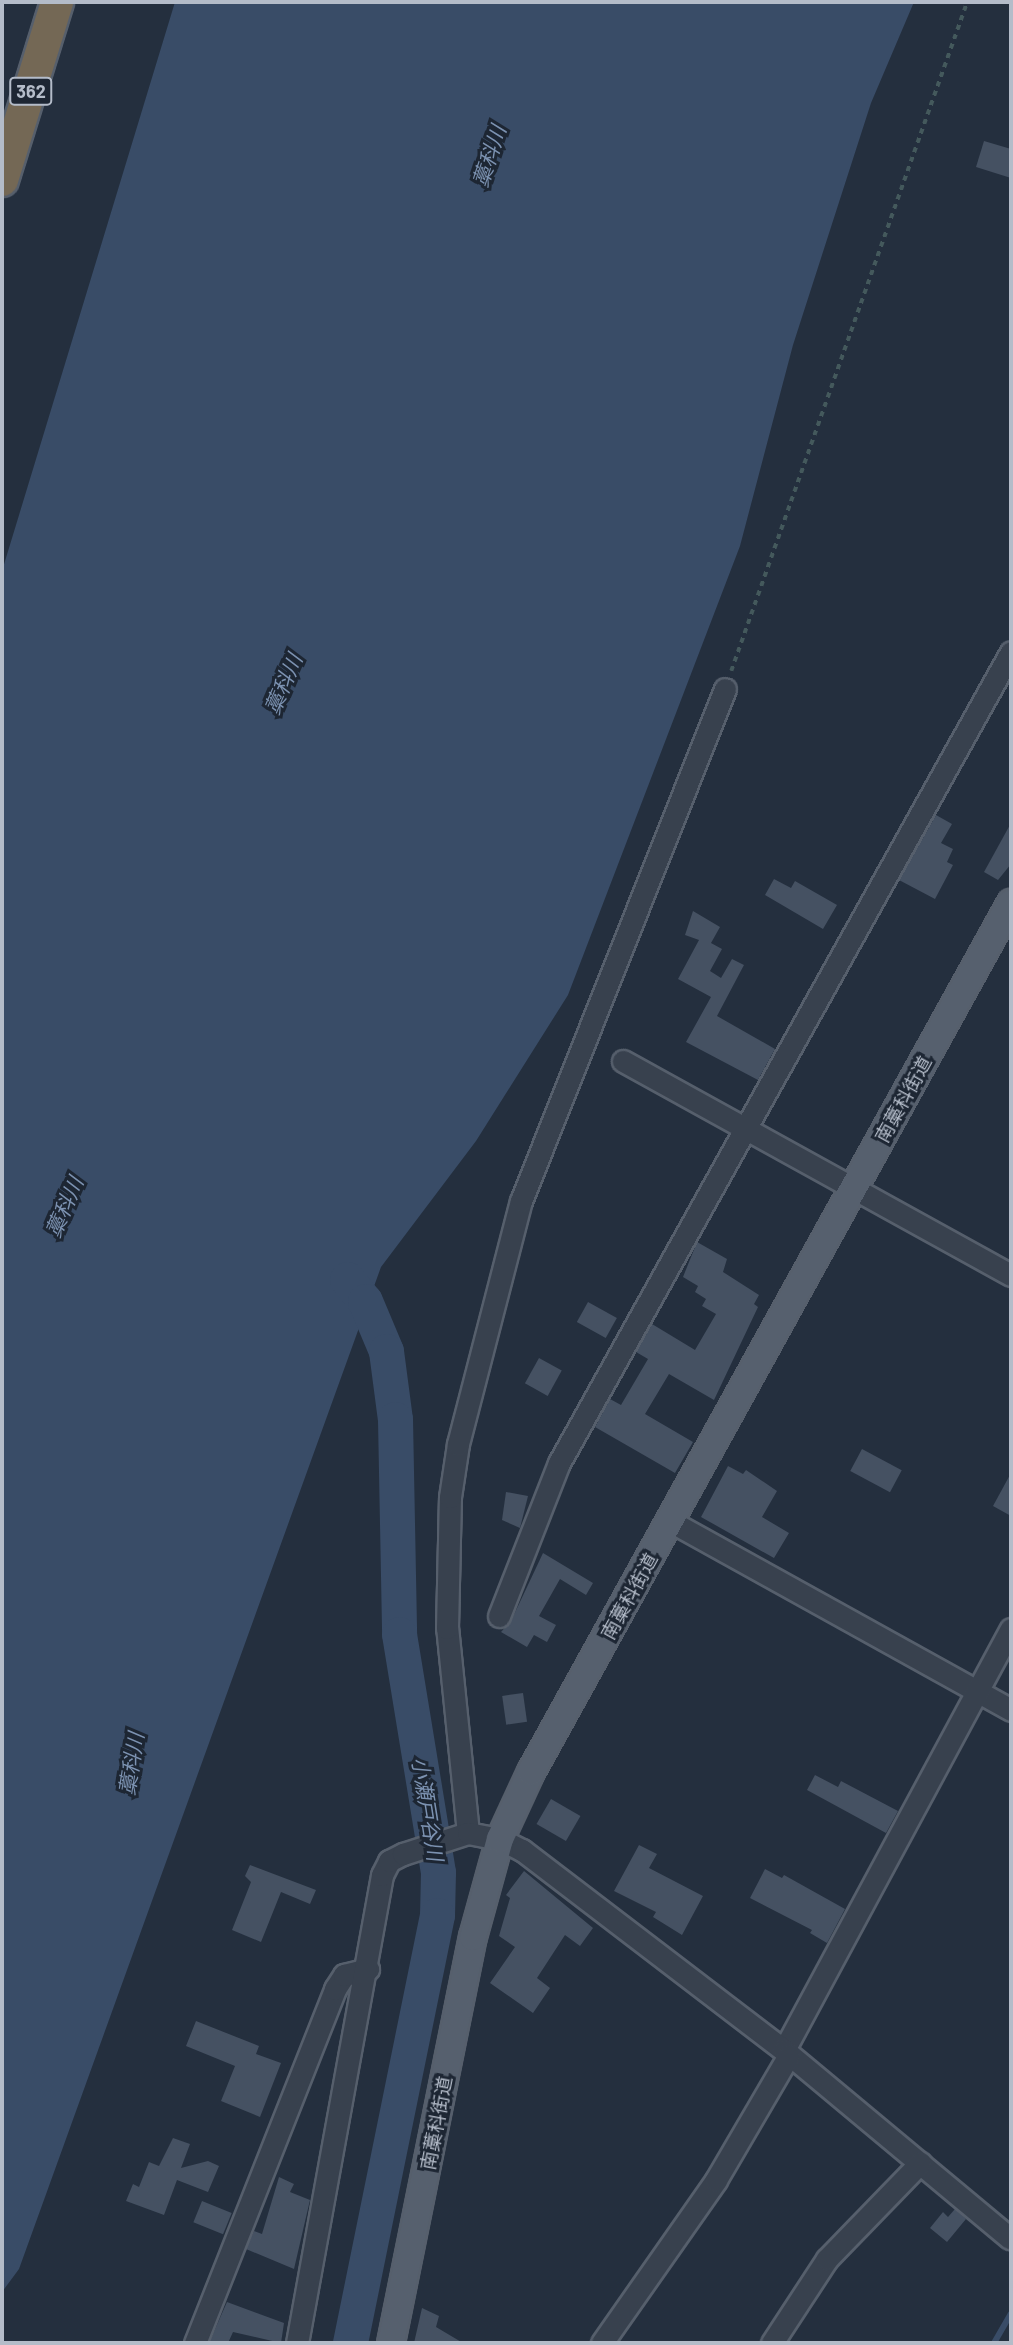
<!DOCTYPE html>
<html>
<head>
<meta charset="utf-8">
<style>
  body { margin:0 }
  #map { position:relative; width:1013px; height:2345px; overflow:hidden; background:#242f3e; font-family:Barlow,"Noto Sans JP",sans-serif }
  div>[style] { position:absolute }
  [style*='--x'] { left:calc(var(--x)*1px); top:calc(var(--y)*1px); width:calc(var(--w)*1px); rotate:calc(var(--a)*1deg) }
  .water>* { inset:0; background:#394c67 }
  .stream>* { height:6px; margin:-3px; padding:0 3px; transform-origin:3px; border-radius:3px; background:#394c67 }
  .river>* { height:35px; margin:-17.5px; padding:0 17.5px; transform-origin:17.5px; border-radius:17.5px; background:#394c67 }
  .building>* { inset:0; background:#455162; transform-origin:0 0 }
  .path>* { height:3.5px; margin-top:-1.75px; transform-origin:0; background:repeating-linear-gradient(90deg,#44595c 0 5px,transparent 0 10px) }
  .roads { filter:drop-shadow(2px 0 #565f6c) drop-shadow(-2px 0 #565f6c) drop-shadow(0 2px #565f6c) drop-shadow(0 -2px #565f6c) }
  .minor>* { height:21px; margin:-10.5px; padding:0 10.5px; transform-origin:10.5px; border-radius:10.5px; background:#38414e }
  .major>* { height:26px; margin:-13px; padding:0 13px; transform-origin:13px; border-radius:13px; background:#56606e }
  .highway>* { height:32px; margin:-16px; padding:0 16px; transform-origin:16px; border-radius:16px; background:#746855 }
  span { translate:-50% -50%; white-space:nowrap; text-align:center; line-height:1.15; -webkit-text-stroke:6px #1d2633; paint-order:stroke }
  .shield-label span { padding:2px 5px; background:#1d2633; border:2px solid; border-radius:5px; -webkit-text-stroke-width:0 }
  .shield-label { font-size:18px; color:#b4bcc9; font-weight:700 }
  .street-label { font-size:19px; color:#b4bcc9 }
  .water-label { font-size:21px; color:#7c92b1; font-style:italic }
  .frame { position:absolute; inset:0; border:4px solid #b4bcc9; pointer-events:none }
</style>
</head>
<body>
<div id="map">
  <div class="water">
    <div style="clip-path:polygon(175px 2px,914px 2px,871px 103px,793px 345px,740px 546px,568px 995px,476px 1141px,381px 1267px,19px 2269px,2px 2292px,2px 571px)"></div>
  </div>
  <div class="stream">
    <div style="--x:994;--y:2343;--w:34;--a:-60"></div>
  </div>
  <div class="river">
    <div style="--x:347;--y:1279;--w:28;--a:51"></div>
    <div style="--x:365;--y:1301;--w:54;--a:67.2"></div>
    <div style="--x:386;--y:1351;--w:69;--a:82.5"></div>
    <div style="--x:395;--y:1419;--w:215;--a:88.9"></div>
    <div style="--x:399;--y:1634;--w:241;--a:80.7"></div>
    <div style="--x:438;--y:1872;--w:43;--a:91.3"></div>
    <div style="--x:437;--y:1915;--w:437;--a:101.5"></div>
  </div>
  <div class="building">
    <div style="clip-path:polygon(984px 141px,1011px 149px,1011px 178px,976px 167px)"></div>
    <div style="clip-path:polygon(936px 815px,952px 824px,941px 843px,953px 849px,947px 862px,953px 865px,935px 899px,899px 880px)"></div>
    <div style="clip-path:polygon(1011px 823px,1011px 864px,998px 880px,984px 872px)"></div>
    <div style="clip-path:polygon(774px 879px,791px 888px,795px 881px,837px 905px,823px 929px,765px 895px)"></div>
    <div style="clip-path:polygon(693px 911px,720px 927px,711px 943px,722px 949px,710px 971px,721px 978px,732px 959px,744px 965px,717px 1016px,775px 1049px,758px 1080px,686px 1042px,711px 997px,678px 979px,699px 940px,685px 935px)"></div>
    <div style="clip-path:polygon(697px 1242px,727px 1259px,723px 1272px,759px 1295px,754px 1304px,758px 1307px,714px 1400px,669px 1374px,645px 1414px,693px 1442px,675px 1473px,595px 1427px,610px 1399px,621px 1405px,648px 1359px,636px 1352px,652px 1324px,695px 1350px,716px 1314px,702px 1306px,706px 1299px,695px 1292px,698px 1286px,683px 1277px)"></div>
    <div style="left:588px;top:1302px;width:33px;height:23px;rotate:29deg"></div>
    <div style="left:539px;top:1358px;width:26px;height:29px;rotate:29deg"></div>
    <div style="left:862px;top:1449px;width:45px;height:25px;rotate:28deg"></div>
    <div style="clip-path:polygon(728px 1466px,743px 1474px,746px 1470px,777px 1491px,762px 1517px,789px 1533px,774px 1558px,701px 1517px)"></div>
    <div style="clip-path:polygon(1011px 1473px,1011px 1516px,993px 1506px)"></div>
    <div style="clip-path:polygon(506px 1492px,528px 1496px,520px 1528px,502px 1520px)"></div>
    <div style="clip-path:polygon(543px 1553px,593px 1583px,586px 1595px,560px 1579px,539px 1616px,556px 1625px,547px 1642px,534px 1635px,527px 1647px,501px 1632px,511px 1621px)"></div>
    <div style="left:523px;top:1693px;width:29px;height:21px;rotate:82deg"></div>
    <div style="clip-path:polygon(815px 1775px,838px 1787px,841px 1781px,898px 1811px,886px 1833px,807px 1790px)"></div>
    <div style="left:551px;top:1799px;width:34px;height:29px;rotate:30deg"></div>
    <div style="clip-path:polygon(639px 1845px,657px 1854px,649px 1868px,703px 1896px,682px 1935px,653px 1917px,656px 1912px,614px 1891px)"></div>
    <div style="clip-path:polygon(250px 1865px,316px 1890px,310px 1904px,281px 1892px,261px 1942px,232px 1930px,251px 1882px,245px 1876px)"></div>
    <div style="clip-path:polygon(765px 1869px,782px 1878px,784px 1875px,845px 1909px,827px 1943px,810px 1933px,812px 1930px,750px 1898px)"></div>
    <div style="clip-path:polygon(524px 1871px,593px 1928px,580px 1946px,565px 1935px,537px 1978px,550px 1988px,533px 2013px,490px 1983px,515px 1947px,499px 1936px,510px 1898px,506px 1895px)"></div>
    <div style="clip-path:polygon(196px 2021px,259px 2046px,256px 2054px,281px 2063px,260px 2117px,221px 2101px,235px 2066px,186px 2046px)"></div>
    <div style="clip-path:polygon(173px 2138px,190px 2144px,181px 2168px,208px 2161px,219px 2166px,208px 2192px,177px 2180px,164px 2215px,126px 2201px,133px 2184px,139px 2187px,149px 2162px,159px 2166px)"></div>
    <div style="clip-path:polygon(279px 2177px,294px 2184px,290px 2192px,310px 2200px,294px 2269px,246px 2249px,254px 2231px,262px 2234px)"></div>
    <div style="left:202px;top:2201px;width:32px;height:23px;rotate:22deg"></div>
    <div style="clip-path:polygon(955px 2209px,966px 2219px,947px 2242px,930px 2228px,943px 2212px,948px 2217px)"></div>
    <div style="clip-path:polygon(227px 2302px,284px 2323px,281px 2343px,233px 2332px,228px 2343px,209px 2343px)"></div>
    <div style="clip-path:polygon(422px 2308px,439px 2316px,436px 2327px,463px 2343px,414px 2343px)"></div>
  </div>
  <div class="path">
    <div style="--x:731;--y:671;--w:709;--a:-70.57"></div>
  </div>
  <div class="roads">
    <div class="minor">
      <div style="--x:623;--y:1061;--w:443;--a:28.9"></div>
      <div style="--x:670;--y:1521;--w:390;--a:29"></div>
      <div style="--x:499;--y:1616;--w:164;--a:-68.6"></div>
      <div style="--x:559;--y:1463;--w:928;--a:-60.87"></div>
      <div style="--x:468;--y:1833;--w:206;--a:-95.8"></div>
      <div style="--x:447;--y:1628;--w:131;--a:-88.7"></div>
      <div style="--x:450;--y:1497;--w:54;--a:-81.4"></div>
      <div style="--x:458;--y:1444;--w:251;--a:-75.5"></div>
      <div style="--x:521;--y:1201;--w:551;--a:-68.28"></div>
      <div style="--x:784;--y:2050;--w:478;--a:-61.7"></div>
      <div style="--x:195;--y:2343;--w:381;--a:-68.4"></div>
      <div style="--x:335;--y:1989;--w:17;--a:-57"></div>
      <div style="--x:344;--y:1975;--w:25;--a:-14"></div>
      <div style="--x:297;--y:2343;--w:476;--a:-79.7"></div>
      <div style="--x:382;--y:1875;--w:16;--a:-63"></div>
      <div style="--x:389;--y:1861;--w:16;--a:-27"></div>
      <div style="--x:403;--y:1854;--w:68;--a:-17.9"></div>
      <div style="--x:468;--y:1833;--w:33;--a:11"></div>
      <div style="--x:500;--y:1839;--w:25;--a:27"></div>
      <div style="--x:522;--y:1850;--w:330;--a:37.4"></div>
      <div style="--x:784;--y:2050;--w:294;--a:39.8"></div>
      <div style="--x:602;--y:2343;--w:199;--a:-55"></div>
      <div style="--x:716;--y:2180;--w:145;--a:-59.7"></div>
      <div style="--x:772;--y:2343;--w:100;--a:-56.8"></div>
      <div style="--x:827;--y:2259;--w:134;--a:-45.9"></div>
    </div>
    <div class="major">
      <div style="--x:391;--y:2343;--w:414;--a:-78.6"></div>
      <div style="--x:473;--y:1937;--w:102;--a:-74.6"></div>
      <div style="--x:500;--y:1839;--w:74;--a:-65.2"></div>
      <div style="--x:531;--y:1772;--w:993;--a:-61.09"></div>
    </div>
    <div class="highway">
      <div style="--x:2;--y:180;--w:186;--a:-72.8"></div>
    </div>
  </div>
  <div class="shield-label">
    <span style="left:31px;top:91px">362</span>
  </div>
  <div class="street-label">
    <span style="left:903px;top:1099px;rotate:-61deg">南藁科街道</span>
    <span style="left:629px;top:1596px;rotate:-61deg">南藁科街道</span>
    <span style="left:436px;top:2123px;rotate:-79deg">南藁科街道</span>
  </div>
  <div class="water-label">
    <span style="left:489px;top:156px;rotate:-72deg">藁科川</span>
    <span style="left:283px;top:684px;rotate:-67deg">藁科川</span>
    <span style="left:64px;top:1207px;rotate:-67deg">藁科川</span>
    <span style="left:131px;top:1764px;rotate:-81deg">藁科川</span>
    <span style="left:428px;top:1809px;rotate:81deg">小瀬戸谷川</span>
  </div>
  <div class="frame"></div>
</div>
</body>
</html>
